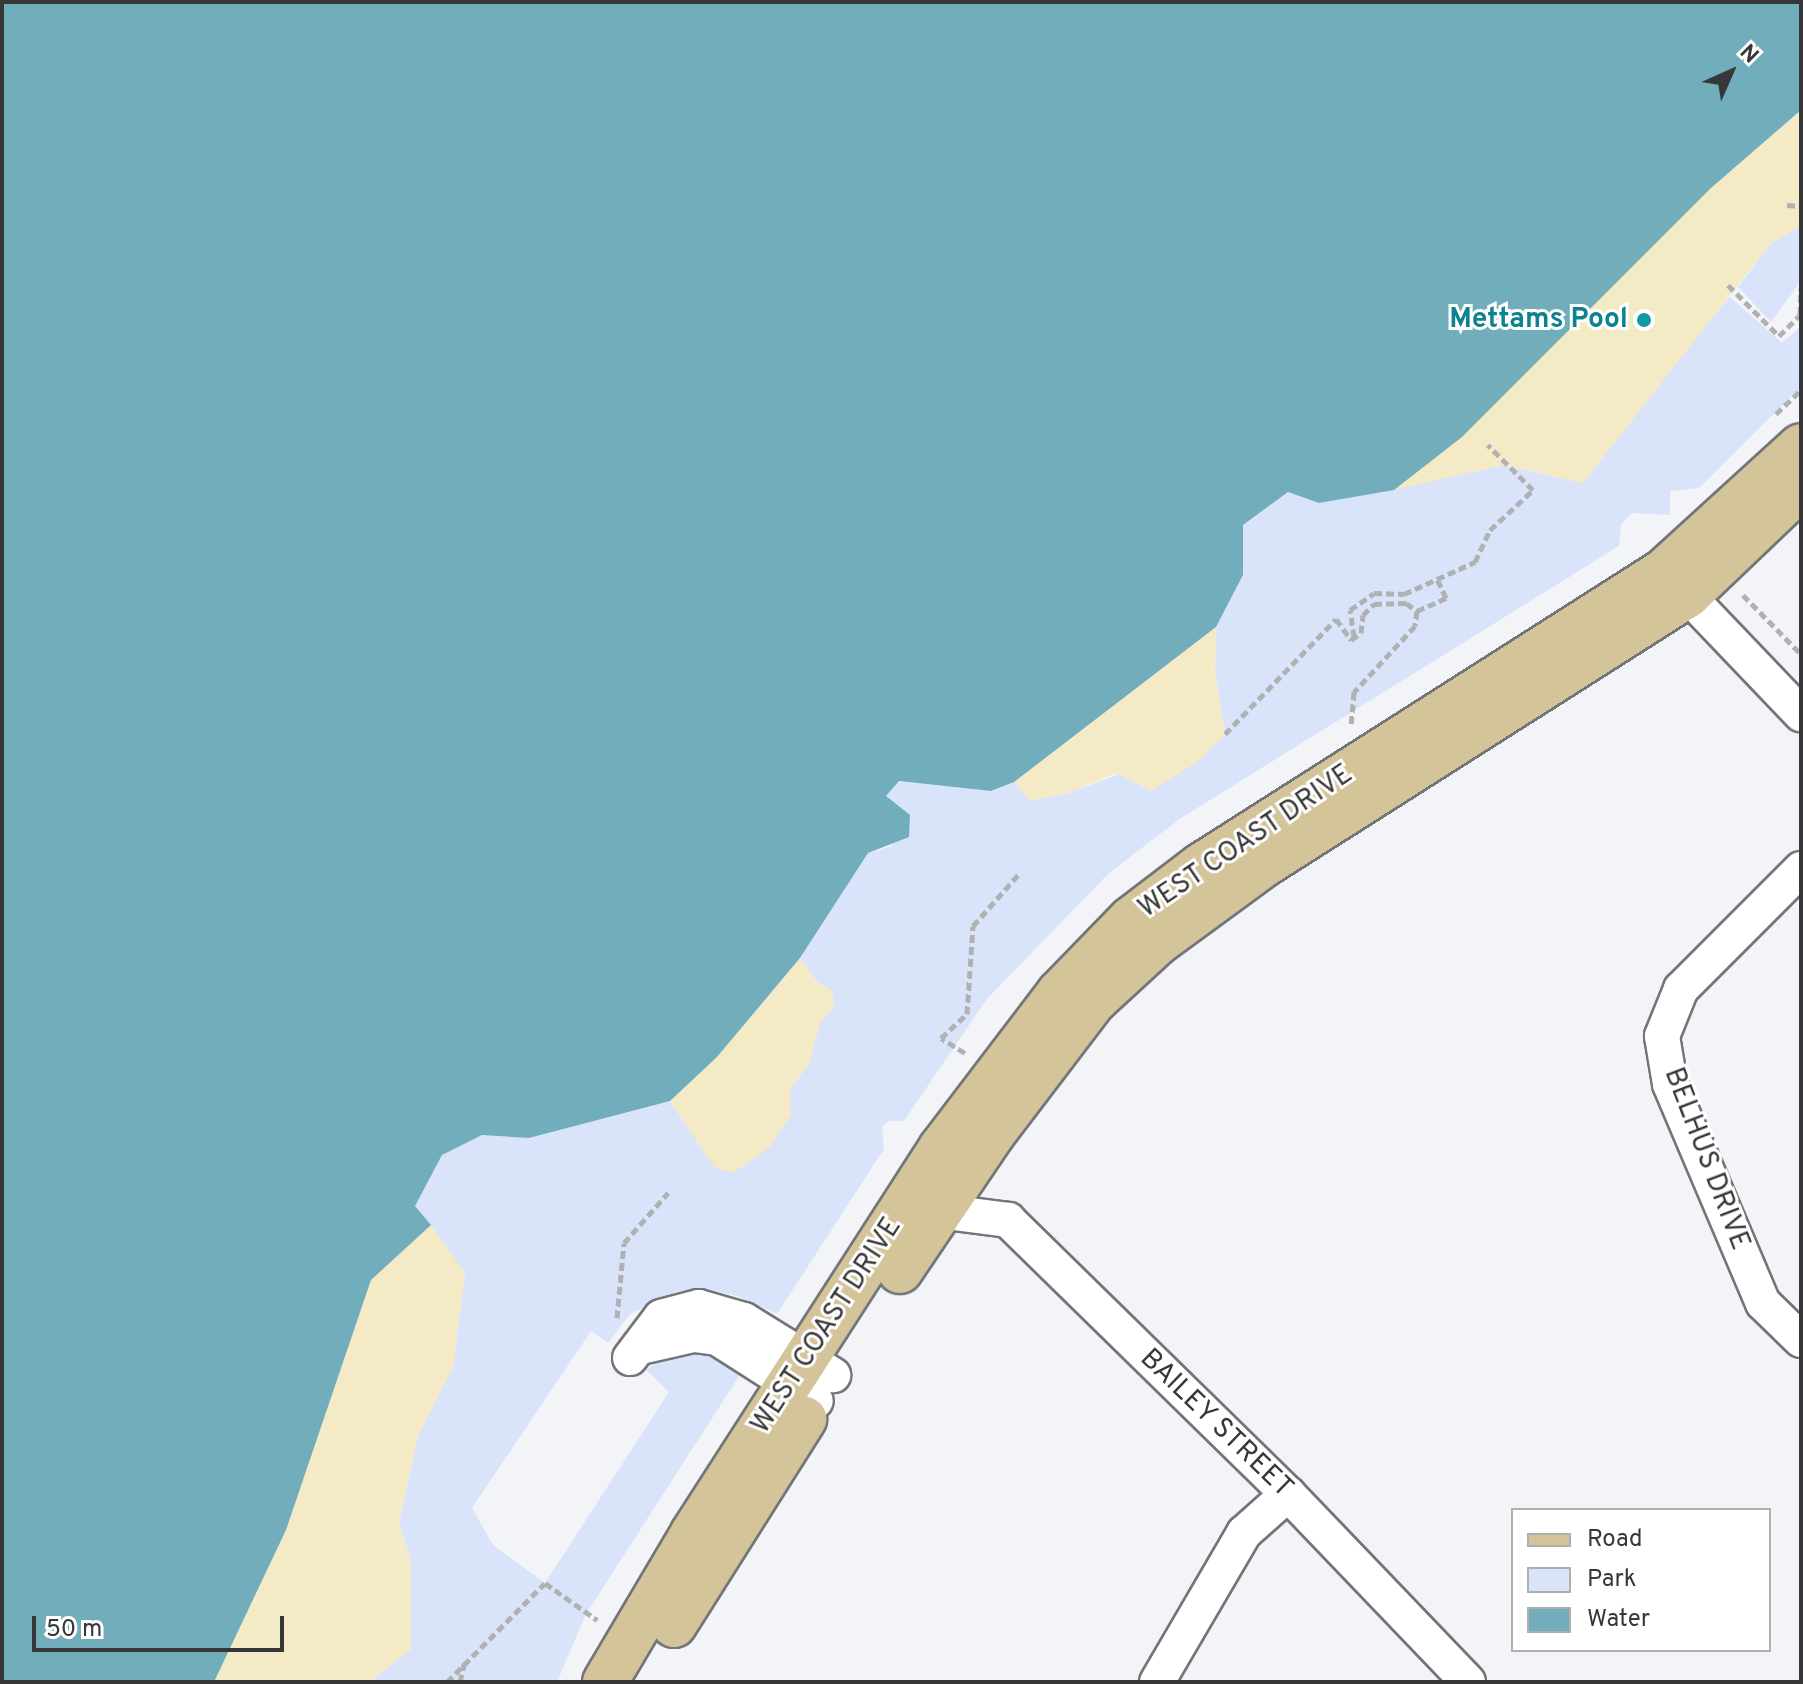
<!DOCTYPE html>
<html>
<head>
<meta charset="utf-8">
<style>
  body { margin:0 }
  #map { position:relative; width:1803px; height:1684px; overflow:hidden; background:#f2f4f7; font-family:Overpass,sans-serif }
  div>[style] { position:absolute }
  [style*='--x'] { left:calc(var(--x)*1px); top:calc(var(--y)*1px); width:calc(var(--w)*1px); rotate:calc(var(--a)*1deg) }
  .green>* { inset:0; background:#d9e4fb }
  .sand>* { inset:0; background:#f4eac5 }
  .water>* { inset:0; background:#71adba }
  .path>* { height:5px; margin-top:-2.5px; transform-origin:0; background:repeating-linear-gradient(90deg,#b0b1b3 0 8px,transparent 0 12px) }
  .roads { filter:drop-shadow(2px 0 #737578) drop-shadow(-2px 0 #737578) drop-shadow(0 2px #737578) drop-shadow(0 -2px #737578) }
  .minor>* { height:34px; margin:-17px; padding:0 17px; transform-origin:17px; border-radius:17px; background:#fff }
  .major>* { height:44px; margin:-22px; padding:0 22px; transform-origin:22px; border-radius:22px; background:#d3c49a }
  .dots>* { width:22px; height:22px; translate:-50% -50%; box-sizing:border-box; border:4px solid #fff; border-radius:50% }
  span { translate:-50% -50%; white-space:nowrap; text-align:center; line-height:1.15; -webkit-text-stroke:6px #fff; paint-order:stroke }
  .culture-label { font-size:28px; color:#0d838f; font-weight:700 }
  .right { translate:-100% -50%; text-align:right }
  .street-label { font-size:28px; color:#363738 }
  .frame { position:absolute; inset:0; border:4px solid #363738; pointer-events:none }
  .legend { position:absolute; left:1511px; top:1508px; width:260px; height:144px; box-sizing:border-box; background:#fff; border:2px solid #afafaf; margin:0; padding:10px 14px; list-style:none; font-size:24px; color:#363738 }
  .legend li { display:flex; align-items:center; gap:16px; height:40px }
  .legend b { width:40px; border:2px solid #afafaf }
  .north { position:absolute; left:1691px; top:32px; width:80px; height:80px; -webkit-text-stroke:6px #fff; paint-order:stroke; rotate:45deg; font-size:22px; font-weight:700; line-height:32px; text-align:center; color:#363738 }
  .north::after { content:''; display:block; margin:auto; width:28px; height:36px; background:#363738; clip-path:polygon(50% 0,100% 100%,50% 72%,0 100%) }
  .scale { position:absolute; left:32px; top:1616px; width:252px; height:36px; box-sizing:border-box; border:4px solid #363738; border-top:0; padding-left:10px; font-size:24px; line-height:28px; white-space:nowrap; color:#363738; -webkit-text-stroke:6px #fff; paint-order:stroke }
</style>
</head>
<body>
<div id="map">
  <div class="green">
    <div style="clip-path:polygon(1801px 226px,1801px 281px,1771px 322px,1738px 287px,1771px 243px)"></div>
    <div style="clip-path:polygon(1730px 297px,1782px 343px,1801px 326px,1801px 387px,1699px 488px,1670px 491px,1670px 515px,1632px 513px,1621px 524px,1619px 546px,1181px 818px,1109px 873px,986px 1000px,904px 1121px,889px 1121px,882px 1127px,884px 1149px,777px 1314px,737px 1296px,705px 1289px,677px 1292px,630px 1314px,608px 1343px,591px 1331px,472px 1508px,493px 1545px,545px 1583px,669px 1392px,646px 1370px,669px 1353px,710px 1346px,745px 1367px,586px 1614px,557px 1682px,369px 1682px,411px 1649px,411px 1562px,399px 1522px,418px 1436px,453px 1367px,465px 1273px,414px 1206px,442px 1155px,482px 1135px,529px 1138px,670px 1101px,715px 1167px,808px 1066px,820px 1023px,834px 1007px,832px 991px,816px 981px,800px 958px,868px 853px,892px 846px,886px 796px,899px 781px,991px 791px,1014px 782px,1031px 800px,1069px 793px,1225px 734px,1215px 671px,1216px 627px,1243px 575px,1243px 525px,1288px 492px,1319px 503px,1504px 465px,1583px 483px,1689px 342px)"></div>
  </div>
  <div class="sand">
    <div style="clip-path:polygon(1801px 110px,1801px 226px,1771px 243px,1583px 483px,1504px 465px,1394px 490px,1462px 437px,1711px 188px)"></div>
    <div style="clip-path:polygon(1216px 627px,1215px 671px,1225px 734px,1197px 762px,1151px 791px,1116px 773px,1069px 793px,1030px 801px,1014px 782px)"></div>
    <div style="clip-path:polygon(800px 958px,816px 981px,832px 991px,834px 1007px,820px 1023px,808px 1066px,790px 1089px,791px 1115px,769px 1148px,733px 1173px,715px 1168px,670px 1101px,717px 1057px)"></div>
    <div style="clip-path:polygon(431px 1225px,465px 1273px,453px 1367px,418px 1436px,399px 1522px,411px 1562px,411px 1649px,369px 1682px,214px 1682px,286px 1530px,371px 1280px)"></div>
  </div>
  <div class="water">
    <div style="clip-path:polygon(2px 2px,1801px 2px,1801px 110px,1711px 188px,1462px 437px,1394px 490px,1319px 503px,1288px 492px,1243px 525px,1243px 575px,1216px 627px,1014px 782px,991px 791px,899px 781px,886px 796px,910px 815px,909px 837px,868px 853px,800px 958px,717px 1057px,670px 1101px,529px 1138px,482px 1135px,442px 1155px,415px 1206px,431px 1225px,371px 1280px,286px 1530px,214px 1682px,2px 1682px)"></div>
  </div>
  <div class="path">
    <div style="--x:1787;--y:205;--w:14;--a:4"></div>
    <div style="--x:1728;--y:285;--w:72;--a:45"></div>
    <div style="--x:1779;--y:336;--w:30;--a:-45"></div>
    <div style="--x:1800;--y:315;--w:28;--a:-88"></div>
    <div style="--x:1776;--y:414;--w:35;--a:-44"></div>
    <div style="--x:1743;--y:595;--w:83;--a:45.5"></div>
    <div style="--x:1417;--y:611;--w:32;--a:-24"></div>
    <div style="--x:1446;--y:598;--w:21;--a:-115"></div>
    <div style="--x:1354;--y:637;--w:27;--a:-98"></div>
    <div style="--x:1350;--y:610;--w:29;--a:-35"></div>
    <div style="--x:1374;--y:593;--w:30;--a:2"></div>
    <div style="--x:1404;--y:594;--w:78;--a:-24.3"></div>
    <div style="--x:1475;--y:562;--w:35;--a:-65"></div>
    <div style="--x:1490;--y:530;--w:59;--a:-42.9"></div>
    <div style="--x:1533;--y:490;--w:64;--a:-135"></div>
    <div style="--x:1225;--y:734;--w:160;--a:-46"></div>
    <div style="--x:1336;--y:619;--w:26;--a:54"></div>
    <div style="--x:1351;--y:640;--w:12;--a:-35"></div>
    <div style="--x:1361;--y:633;--w:18;--a:-84"></div>
    <div style="--x:1363;--y:615;--w:16;--a:-45"></div>
    <div style="--x:1374;--y:604;--w:32;--a:-2"></div>
    <div style="--x:1406;--y:603;--w:14;--a:36"></div>
    <div style="--x:1417;--y:611;--w:15;--a:98"></div>
    <div style="--x:1415;--y:626;--w:90;--a:132.7"></div>
    <div style="--x:1354;--y:692;--w:32;--a:95"></div>
    <div style="--x:965;--y:1053;--w:28;--a:-148"></div>
    <div style="--x:941;--y:1038;--w:35;--a:-43"></div>
    <div style="--x:967;--y:1014;--w:88;--a:-86.1"></div>
    <div style="--x:973;--y:926;--w:68;--a:-48.6"></div>
    <div style="--x:617;--y:1318;--w:75;--a:-84.7"></div>
    <div style="--x:624;--y:1243;--w:67;--a:-48.7"></div>
    <div style="--x:447;--y:1682;--w:139;--a:-45.3"></div>
    <div style="--x:545;--y:1583;--w:64;--a:35.4"></div>
    <div style="--x:460;--y:1682;--w:22;--a:-77"></div>
  </div>
  <div class="roads">
    <div class="minor">
      <div style="--x:1670;--y:577;--w:190;--a:46.3"></div>
      <div style="--x:1801;--y:869;--w:170;--a:135"></div>
      <div style="--x:1681;--y:989;--w:51;--a:112"></div>
      <div style="--x:1662;--y:1036;--w:49;--a:80.5"></div>
      <div style="--x:1670;--y:1084;--w:238;--a:67"></div>
      <div style="--x:1763;--y:1303;--w:53;--a:44.2"></div>
      <div style="--x:939;--y:1211;--w:70;--a:7.4"></div>
      <div style="--x:1008;--y:1220;--w:392;--a:44.4"></div>
      <div style="--x:1288;--y:1494;--w:260;--a:46.2"></div>
      <div style="--x:641;--y:1347;--w:54;--a:-12.8"></div>
      <div style="--x:694;--y:1335;--w:23;--a:7"></div>
      <div style="--x:717;--y:1338;--w:117;--a:32.5"></div>
      <div style="--x:630;--y:1358;--w:51;--a:-52.9"></div>
      <div style="--x:661;--y:1317;--w:39;--a:-15"></div>
      <div style="--x:699;--y:1307;--w:47;--a:16.1"></div>
      <div style="--x:744;--y:1320;--w:105;--a:31.7"></div>
      <div style="--x:1157;--y:1682;--w:173;--a:-59.7"></div>
      <div style="--x:1244;--y:1533;--w:59;--a:-41.6"></div>
    </div>
    <div class="major">
      <div style="--x:900;--y:1271;--w:163;--a:-56"></div>
      <div style="--x:991;--y:1136;--w:170;--a:-52.7"></div>
      <div style="--x:1094;--y:1001;--w:86;--a:-42.6"></div>
      <div style="--x:1157;--y:943;--w:134;--a:-36.2"></div>
      <div style="--x:1265;--y:864;--w:501;--a:-32.45"></div>
      <div style="--x:1688;--y:595;--w:156;--a:-43.7"></div>
      <div style="--x:674;--y:1625;--w:244;--a:-57.7"></div>
      <div style="--x:605;--y:1682;--w:173;--a:-59.4"></div>
      <div style="--x:693;--y:1533;--w:458;--a:-57.2"></div>
      <div style="--x:941;--y:1148;--w:195;--a:-52.7"></div>
      <div style="--x:1059;--y:993;--w:103;--a:-45.8"></div>
      <div style="--x:1131;--y:919;--w:89;--a:-37.3"></div>
      <div style="--x:1202;--y:865;--w:548;--a:-32.47"></div>
      <div style="--x:1664;--y:571;--w:185;--a:-42.4"></div>
    </div>
  </div>
  <div class="dots">
    <div style="left:1644px;top:320px;background:#0f9aa8"></div>
  </div>
  <div class="culture-label">
    <span class="right" style="left:1628px;top:320px">Mettams Pool</span>
  </div>
  <div class="street-label">
    <span style="left:1246px;top:842px;rotate:-34deg">WEST COAST DRIVE</span>
    <span style="left:1706px;top:1159px;rotate:69deg">BELHUS DRIVE</span>
    <span style="left:827px;top:1326px;rotate:-57deg">WEST COAST DRIVE</span>
    <span style="left:1216px;top:1424px;rotate:44deg">BAILEY STREET</span>
  </div>
  <div class="frame"></div>
  <ul class="legend">
  <li><b style="height:10px;background:#d3c49a"></b>Road</li>
  <li><b style="height:22px;background:#d9e4fb"></b>Park</li>
  <li><b style="height:22px;background:#71adba"></b>Water</li>
  </ul>
  <div class="north">N</div>
  <div class="scale">50 m</div>
</div>
</body>
</html>
